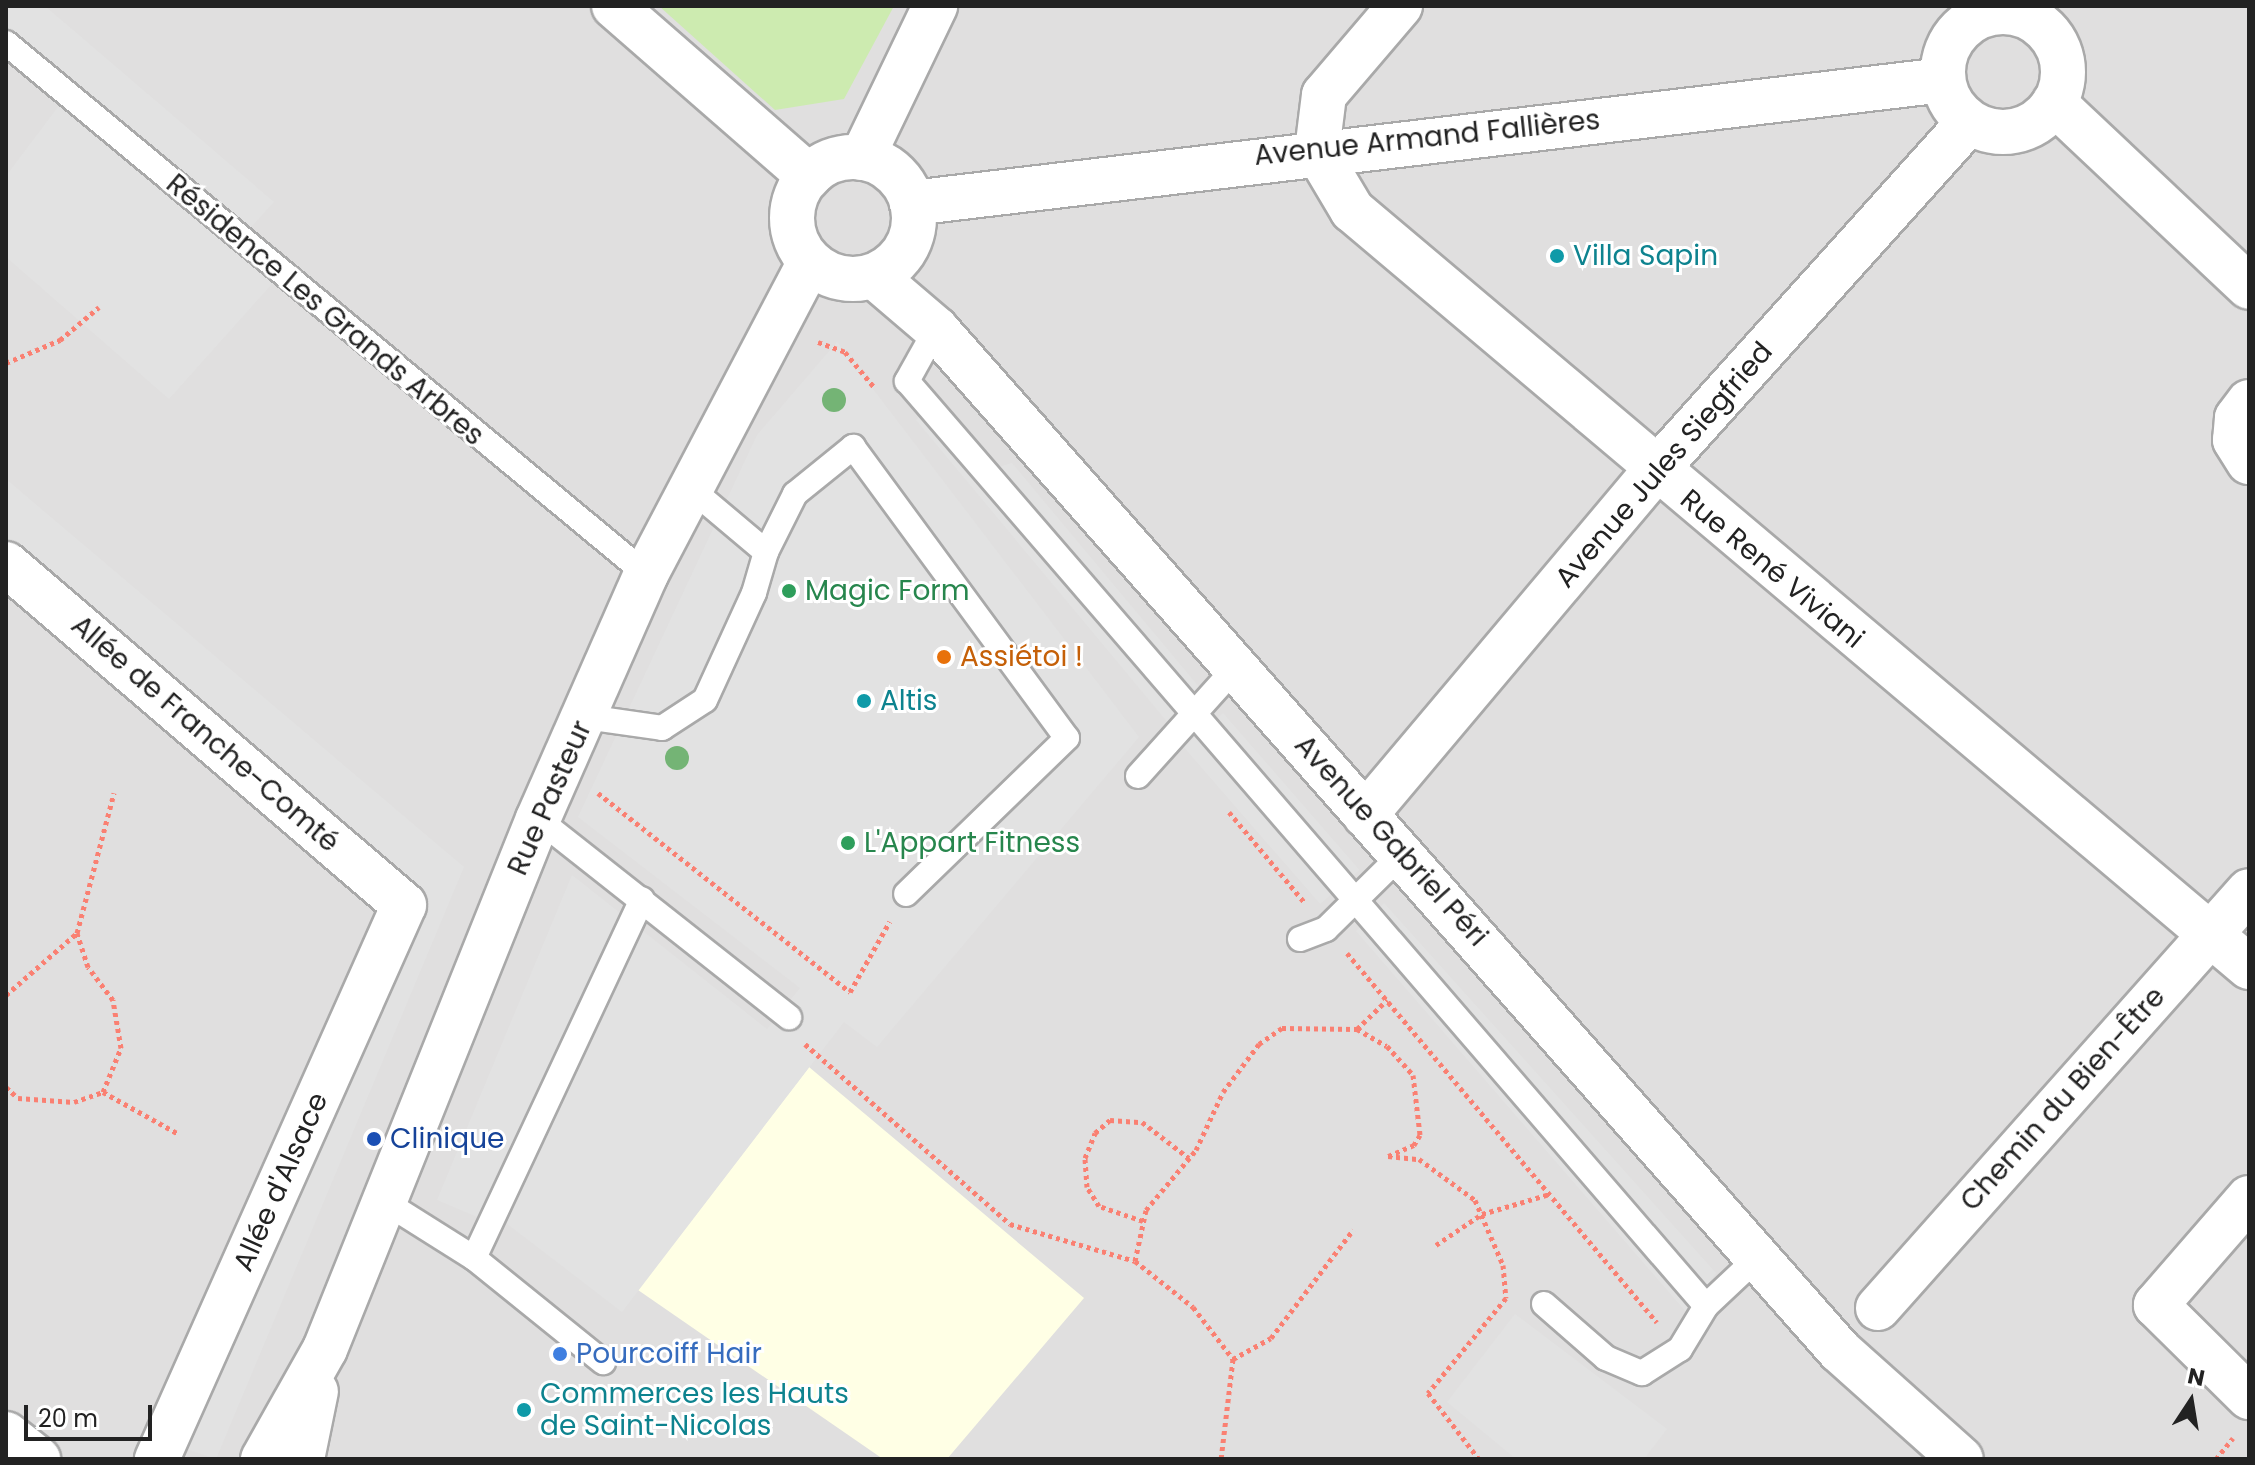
<!DOCTYPE html>
<html>
<head>
<meta charset="utf-8">
<style>
  body { margin:0 }
  #map { position:relative; width:2255px; height:1465px; overflow:hidden; background:#f2efe9; font-family:Poppins,sans-serif }
  div>[style] { position:absolute }
  [style*='--x'] { left:calc(var(--x)*1px); top:calc(var(--y)*1px); width:calc(var(--w)*1px); rotate:calc(var(--a)*1deg) }
  .residential>* { inset:0; background:#e0dfdf; transform-origin:0 0 }
  .education>* { inset:0; background:#ffffe5 }
  .grass>* { inset:0; background:#cdebb0 }
  .parking>* { inset:0; background:#e2e2e2; transform-origin:0 0 }
  .path>* { height:5px; margin-top:-2.5px; transform-origin:0; background:repeating-linear-gradient(90deg,#fa8072 0 4px,transparent 0 8px) }
  .roads { filter:drop-shadow(2px 0 #a9a9a9) drop-shadow(-2px 0 #a9a9a9) drop-shadow(0 2px #a9a9a9) drop-shadow(0 -2px #a9a9a9) }
  .service>* { height:24px; margin:-12px; padding:0 12px; transform-origin:12px; border-radius:12px; background:#fff }
  .minor>* { height:44px; margin:-22px; padding:0 22px; transform-origin:22px; border-radius:22px; background:#fff }
  .minor>.ring { margin:-22px; padding:0; box-sizing:content-box; background:none; border:44px solid #fff; border-radius:50% }
  .tertiary>* { height:44px; margin:-22px; padding:0 22px; transform-origin:22px; border-radius:22px; background:#fff }
  .tertiary>.ring { margin:-22px; padding:0; box-sizing:content-box; background:none; border:44px solid #fff; border-radius:50% }
  .trees>* { width:24px; height:24px; margin:-12px; border-radius:50%; background:#74b475 }
  .dots>* { width:22px; height:22px; translate:-50% -50%; box-sizing:border-box; border:4px solid #fff; border-radius:50% }
  span { translate:-50% -50%; white-space:nowrap; text-align:center; line-height:1.15; -webkit-text-stroke:6px #fff; paint-order:stroke }
  .street-label { font-size:28px; color:#222 }
  .culture-label { font-size:28px; color:#0d838f }
  .left { translate:0 -50%; text-align:left }
  .leisure-label { font-size:28px; color:#27864d }
  .food-label { font-size:28px; color:#c56008 }
  .transit-label { font-size:28px; color:#164399 }
  .shop-label { font-size:28px; color:#366cbe }
  .frame { position:absolute; inset:0; border:8px solid #222; pointer-events:none }
  .north { position:absolute; left:2151px; top:1361px; width:80px; height:80px; -webkit-text-stroke:6px #fff; paint-order:stroke; rotate:12deg; font-size:22px; font-weight:700; line-height:32px; text-align:center; color:#222 }
  .north::after { content:''; display:block; margin:auto; width:28px; height:36px; background:#222; clip-path:polygon(50% 0,100% 100%,50% 72%,0 100%) }
  .scale { position:absolute; left:24px; top:1405px; width:128px; height:36px; box-sizing:border-box; border:4px solid #222; border-top:0; padding-left:10px; font-size:24px; line-height:28px; white-space:nowrap; color:#222; -webkit-text-stroke:6px #fff; paint-order:stroke }
</style>
</head>
<body>
<div id="map">
  <div class="residential">
    <div style="left:6px;top:6px;width:2243px;height:1453px"></div>
  </div>
  <div class="education">
    <div style="clip-path:polygon(809px 1067px,1084px 1298px,947px 1459px,883px 1459px,638px 1290px)"></div>
  </div>
  <div class="grass">
    <div style="clip-path:polygon(659px 6px,894px 6px,844px 99px,775px 110px)"></div>
  </div>
  <div class="parking">
    <div style="clip-path:polygon(6px 6px,45px 6px,274px 202px,239px 240px,279px 276px,169px 399px,6px 257px,6px 176px,67px 95px,6px 44px)"></div>
    <div style="clip-path:polygon(837px 342px,1139px 737px,877px 1047px,844px 1022px,622px 1312px,501px 1219px,496px 1225px,437px 1200px,572px 875px,767px 1029px,800px 988px,578px 817px,757px 435px)"></div>
    <div style="clip-path:polygon(926px 410px,981px 472px,1012px 463px,1200px 688px,1169px 724px,916px 420px)"></div>
    <div style="clip-path:polygon(6px 479px,464px 867px,216px 1459px,165px 1442px,404px 905px,6px 564px)"></div>
    <div style="left:1223px;top:713px;width:208px;height:52px;rotate:49deg"></div>
    <div style="clip-path:polygon(1384px 903px,1716px 1273px,1687px 1313px,1356px 931px)"></div>
    <div style="clip-path:polygon(1515px 1314px,1667px 1429px,1644px 1459px,1516px 1459px,1447px 1402px)"></div>
  </div>
  <div class="path">
    <div style="--x:818;--y:342;--w:29;--a:20"></div>
    <div style="--x:845;--y:352;--w:45;--a:50.4"></div>
    <div style="--x:6;--y:363;--w:59;--a:-23.1"></div>
    <div style="--x:60;--y:340;--w:51;--a:-40.2"></div>
    <div style="--x:598;--y:793;--w:321;--a:38.3"></div>
    <div style="--x:850;--y:992;--w:81;--a:-60.6"></div>
    <div style="--x:1229;--y:812;--w:119;--a:50.1"></div>
    <div style="--x:1347;--y:953;--w:482;--a:50"></div>
    <div style="--x:6;--y:995;--w:94;--a:-41.1"></div>
    <div style="--x:1357;--y:1029;--w:34;--a:30"></div>
    <div style="--x:1387;--y:1046;--w:39;--a:48"></div>
    <div style="--x:1413;--y:1075;--w:60;--a:83.3"></div>
    <div style="--x:1420;--y:1135;--w:12;--a:121"></div>
    <div style="--x:1414;--y:1145;--w:28;--a:157"></div>
    <div style="--x:1388;--y:1156;--w:31;--a:6"></div>
    <div style="--x:1419;--y:1159;--w:69;--a:36.2"></div>
    <div style="--x:1475;--y:1200;--w:71;--a:66.7"></div>
    <div style="--x:1503;--y:1265;--w:33;--a:85"></div>
    <div style="--x:1506;--y:1298;--w:123;--a:129.4"></div>
    <div style="--x:1428;--y:1393;--w:83;--a:52.3"></div>
    <div style="--x:805;--y:1044;--w:273;--a:41.3"></div>
    <div style="--x:1010;--y:1224;--w:130;--a:16.5"></div>
    <div style="--x:1135;--y:1261;--w:74;--a:38.4"></div>
    <div style="--x:1193;--y:1307;--w:66;--a:52.4"></div>
    <div style="--x:1233;--y:1359;--w:101;--a:96.8"></div>
    <div style="--x:6;--y:1087;--w:16;--a:43"></div>
    <div style="--x:18;--y:1098;--w:56;--a:4.1"></div>
    <div style="--x:74;--y:1102;--w:31;--a:-19"></div>
    <div style="--x:103;--y:1092;--w:48;--a:-67.8"></div>
    <div style="--x:121;--y:1048;--w:49;--a:-99.5"></div>
    <div style="--x:113;--y:1000;--w:41;--a:-127.1"></div>
    <div style="--x:88;--y:967;--w:36;--a:-108"></div>
    <div style="--x:77;--y:933;--w:145;--a:-75.2"></div>
    <div style="--x:103;--y:1092;--w:85;--a:29"></div>
    <div style="--x:1143;--y:1221;--w:46;--a:-161.2"></div>
    <div style="--x:1099;--y:1206;--w:22;--a:-122"></div>
    <div style="--x:1087;--y:1187;--w:29;--a:-94"></div>
    <div style="--x:1085;--y:1158;--w:27;--a:-68"></div>
    <div style="--x:1095;--y:1133;--w:20;--a:-41"></div>
    <div style="--x:1110;--y:1120;--w:32;--a:4"></div>
    <div style="--x:1142;--y:1122;--w:59;--a:37.5"></div>
    <div style="--x:1436;--y:1245;--w:55;--a:-34"></div>
    <div style="--x:1482;--y:1214;--w:71;--a:-16.4"></div>
    <div style="--x:1135;--y:1261;--w:52;--a:-77.8"></div>
    <div style="--x:1146;--y:1210;--w:78;--a:-50.2"></div>
    <div style="--x:1196;--y:1150;--w:64;--a:-65"></div>
    <div style="--x:1223;--y:1092;--w:60;--a:-53.1"></div>
    <div style="--x:1259;--y:1044;--w:28;--a:-35"></div>
    <div style="--x:1282;--y:1028;--w:75;--a:0.8"></div>
    <div style="--x:1357;--y:1029;--w:42;--a:-44"></div>
    <div style="--x:1233;--y:1359;--w:43;--a:-28.9"></div>
    <div style="--x:1271;--y:1338;--w:136;--a:-52.8"></div>
    <div style="--x:2216;--y:1459;--w:27;--a:-51"></div>
  </div>
  <div class="roads">
    <div class="service">
      <div style="--x:6;--y:43;--w:832;--a:39.68"></div>
      <div style="--x:936;--y:329;--w:60;--a:119.1"></div>
      <div style="--x:907;--y:381;--w:1222;--a:49.18"></div>
      <div style="--x:766;--y:552;--w:65;--a:-63.4"></div>
      <div style="--x:795;--y:494;--w:75;--a:-39"></div>
      <div style="--x:853;--y:447;--w:361;--a:53.7"></div>
      <div style="--x:1067;--y:738;--w:224;--a:135.9"></div>
      <div style="--x:586;--y:717;--w:77;--a:8.2"></div>
      <div style="--x:662;--y:728;--w:51;--a:-33.1"></div>
      <div style="--x:705;--y:700;--w:118;--a:-65.4"></div>
      <div style="--x:754;--y:593;--w:43;--a:-73.7"></div>
      <div style="--x:766;--y:552;--w:99;--a:-139.9"></div>
      <div style="--x:1138;--y:776;--w:149;--a:-48"></div>
      <div style="--x:538;--y:819;--w:320;--a:38.3"></div>
      <div style="--x:1300;--y:939;--w:28;--a:-21"></div>
      <div style="--x:1326;--y:929;--w:105;--a:-44.6"></div>
      <div style="--x:385;--y:1202;--w:105;--a:32.2"></div>
      <div style="--x:474;--y:1258;--w:396;--a:-64.9"></div>
      <div style="--x:474;--y:1258;--w:166;--a:38.9"></div>
      <div style="--x:1544;--y:1304;--w:82;--a:41.1"></div>
      <div style="--x:1606;--y:1358;--w:39;--a:23"></div>
      <div style="--x:1642;--y:1373;--w:45;--a:-32.3"></div>
      <div style="--x:1680;--y:1349;--w:50;--a:-58.8"></div>
      <div style="--x:1706;--y:1306;--w:69;--a:-43.2"></div>
    </div>
    <div class="minor">
      <div style="--x:614;--y:6;--w:259;--a:41.1"></div>
      <div style="--x:1400;--y:6;--w:117;--a:130.5"></div>
      <div style="--x:1324;--y:95;--w:56;--a:97.1"></div>
      <div style="--x:1317;--y:151;--w:69;--a:59.3"></div>
      <div style="--x:1352;--y:210;--w:1174;--a:40.16"></div>
      <div class="ring" style="left:1943px;top:12px;width:76px;height:76px"></div>
      <div style="--x:2054;--y:103;--w:268;--a:43.3"></div>
      <div style="--x:912;--y:203;--w:1038;--a:-6.8"></div>
      <div style="--x:2249;--y:402;--w:20;--a:127"></div>
      <div style="--x:2237;--y:418;--w:22;--a:95"></div>
      <div style="--x:2235;--y:440;--w:26;--a:58"></div>
      <div style="--x:6;--y:564;--w:524;--a:40.59"></div>
      <div style="--x:404;--y:905;--w:607;--a:114.03"></div>
      <div style="--x:1365;--y:815;--w:450;--a:-49.9"></div>
      <div style="--x:1655;--y:471;--w:469;--a:-48"></div>
      <div style="--x:2249;--y:1198;--w:142;--a:131"></div>
      <div style="--x:2156;--y:1305;--w:131;--a:44.7"></div>
      <div style="--x:1878;--y:1308;--w:558;--a:-48.34"></div>
    </div>
    <div class="tertiary">
      <div class="ring" style="left:792px;top:157px;width:78px;height:78px"></div>
      <div style="--x:862;--y:158;--w:169;--a:-64.3"></div>
      <div style="--x:874;--y:276;--w:82;--a:40.5"></div>
      <div style="--x:936;--y:329;--w:1364;--a:48.51"></div>
      <div style="--x:1840;--y:1351;--w:162;--a:41.8"></div>
      <div style="--x:6;--y:1434;--w:41;--a:38"></div>
      <div style="--x:263;--y:1459;--w:126;--a:-60.6"></div>
      <div style="--x:325;--y:1349;--w:571;--a:-68.11"></div>
      <div style="--x:538;--y:819;--w:268;--a:-66.2"></div>
      <div style="--x:646;--y:574;--w:352;--a:-62.3"></div>
      <div style="--x:302;--y:1459;--w:69;--a:-78.4"></div>
    </div>
  </div>
  <div class="trees">
    <div style="left:834px;top:400px"></div>
    <div style="left:677px;top:758px"></div>
  </div>
  <div class="dots">
    <div style="left:1557px;top:256px;background:#0f9aa8"></div>
    <div style="left:789px;top:591px;background:#2e9e5b"></div>
    <div style="left:944px;top:657px;background:#e8710a"></div>
    <div style="left:864px;top:701px;background:#0f9aa8"></div>
    <div style="left:848px;top:843px;background:#2e9e5b"></div>
    <div style="left:374px;top:1139px;background:#1a4fb4"></div>
    <div style="left:560px;top:1354px;background:#3f7fe0"></div>
    <div style="left:524px;top:1410px;background:#0f9aa8"></div>
  </div>
  <div class="street-label">
    <span style="left:1427px;top:138px;rotate:-6deg">Avenue Armand Fallières</span>
    <span style="left:325px;top:310px;rotate:40deg">Résidence Les Grands Arbres</span>
    <span style="left:1664px;top:465px;rotate:-49deg">Avenue Jules Siegfried</span>
    <span style="left:1772px;top:569px;rotate:40deg">Rue René Viviani</span>
    <span style="left:205px;top:734px;rotate:41deg">Allée de Franche-Comté</span>
    <span style="left:550px;top:798px;rotate:-66deg">Rue Pasteur</span>
    <span style="left:1391px;top:841px;rotate:48deg">Avenue Gabriel Péri</span>
    <span style="left:2063px;top:1099px;rotate:-48deg">Chemin du Bien-Être</span>
    <span style="left:281px;top:1182px;rotate:-66deg">Allée d'Alsace</span>
  </div>
  <div class="culture-label">
    <span class="left" style="left:1573px;top:256px">Villa Sapin</span>
    <span class="left" style="left:880px;top:701px">Altis</span>
    <span class="left" style="left:540px;top:1410px">Commerces les Hauts<br>de Saint-Nicolas</span>
  </div>
  <div class="leisure-label">
    <span class="left" style="left:805px;top:591px">Magic Form</span>
    <span class="left" style="left:864px;top:843px">L'Appart Fitness</span>
  </div>
  <div class="food-label">
    <span class="left" style="left:960px;top:657px">Assiétoi !</span>
  </div>
  <div class="transit-label">
    <span class="left" style="left:390px;top:1139px">Clinique</span>
  </div>
  <div class="shop-label">
    <span class="left" style="left:576px;top:1354px">Pourcoiff Hair</span>
  </div>
  <div class="frame"></div>
  <div class="north">N</div>
  <div class="scale">20 m</div>
</div>
</body>
</html>
